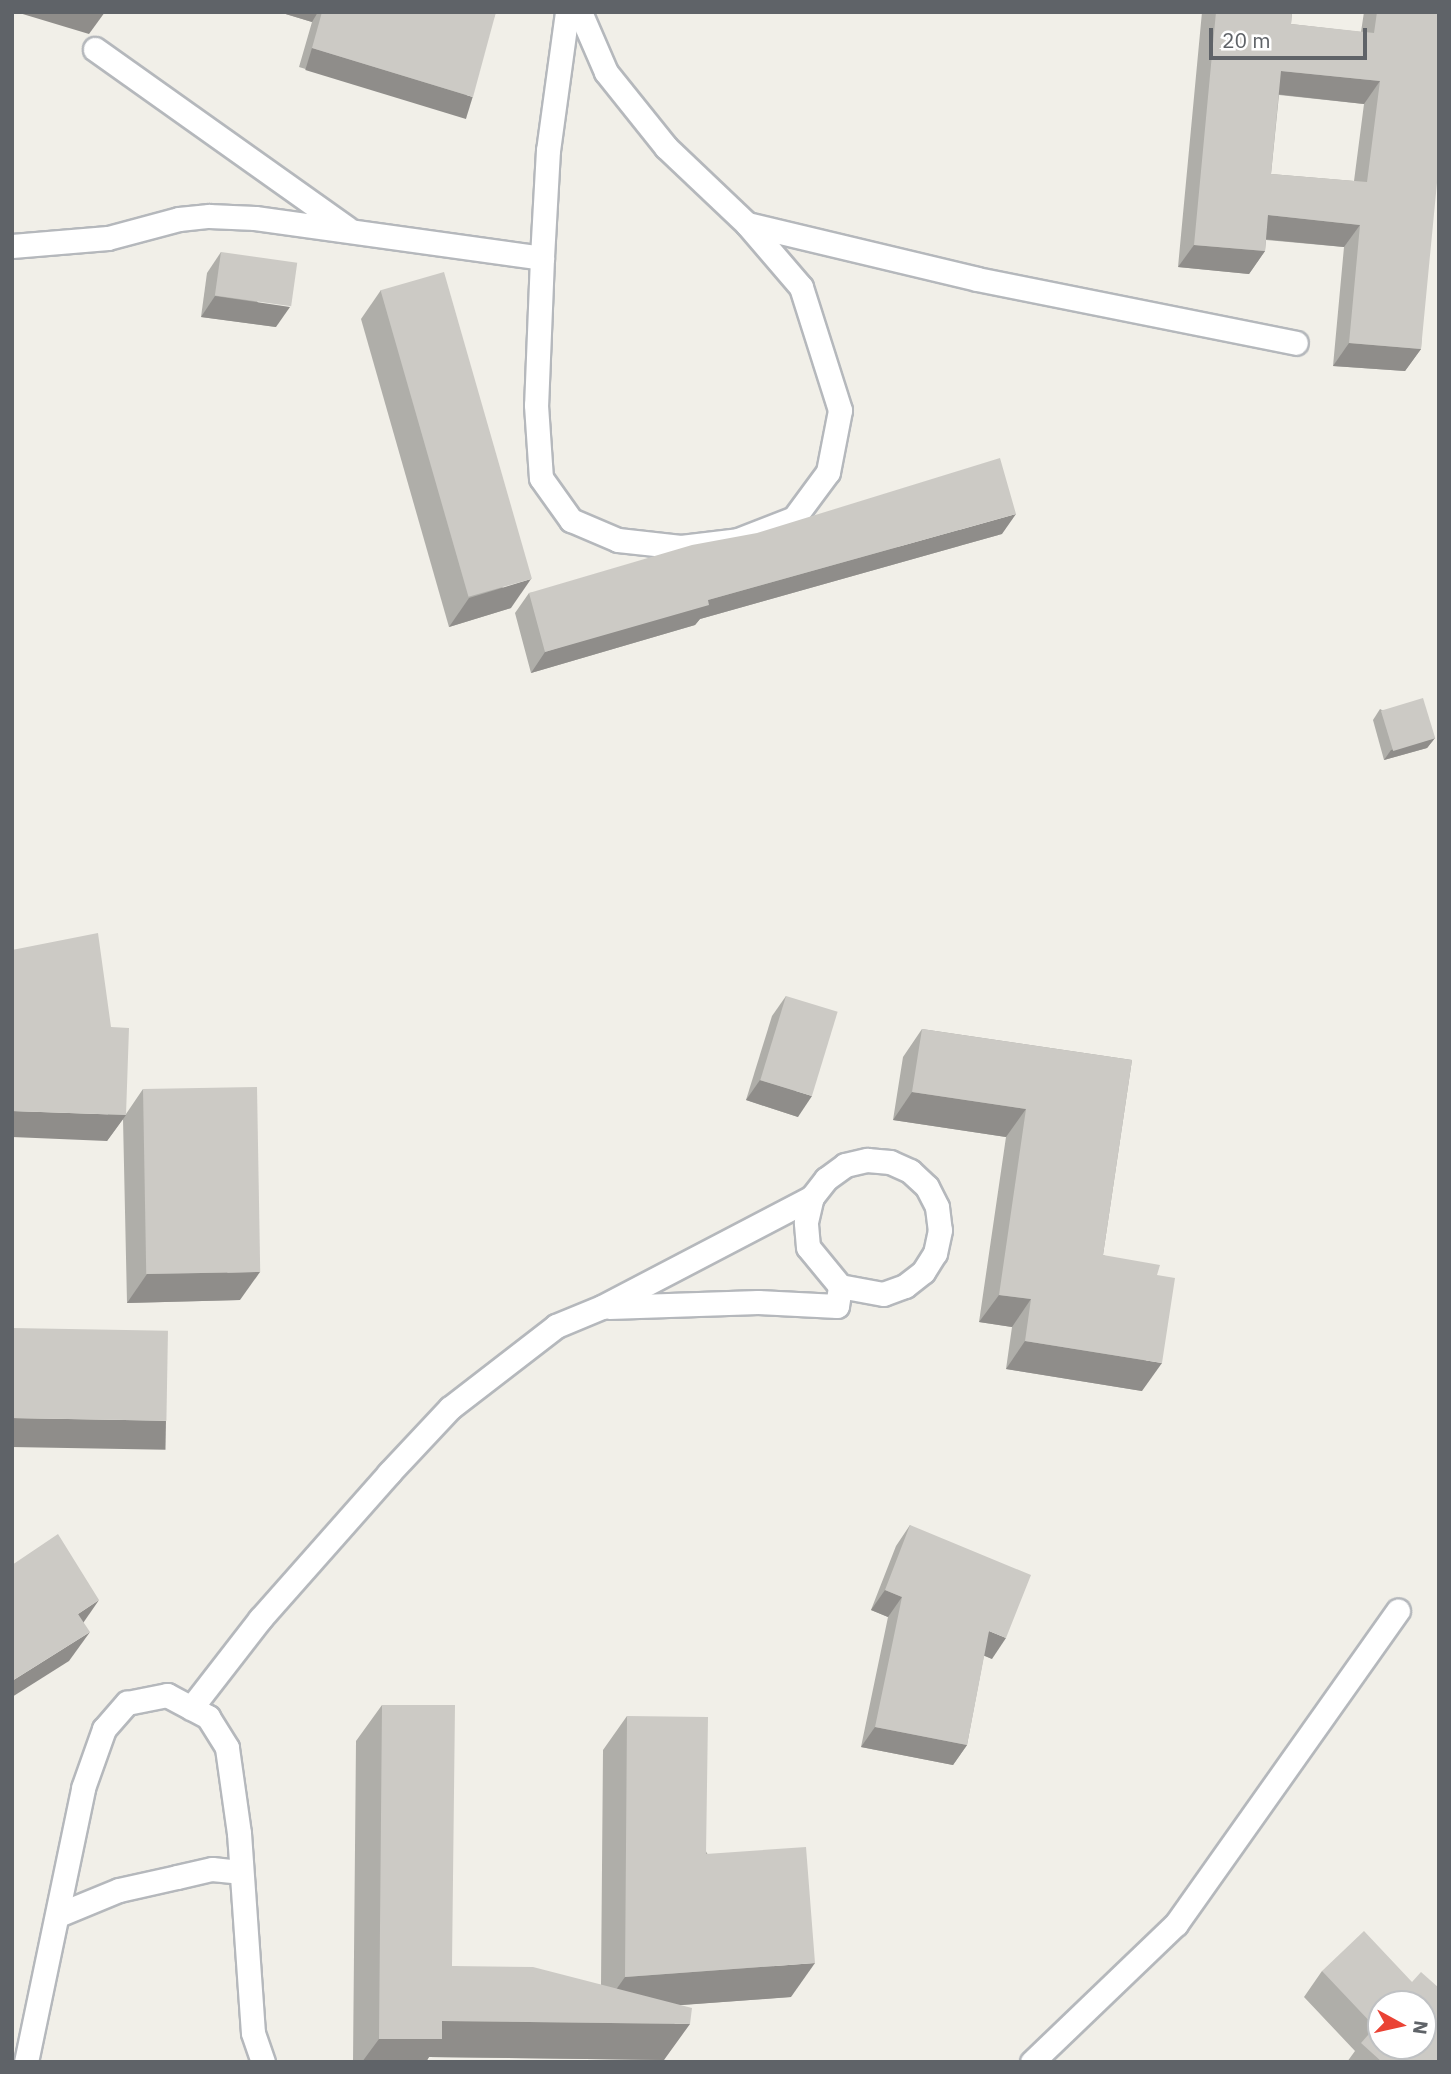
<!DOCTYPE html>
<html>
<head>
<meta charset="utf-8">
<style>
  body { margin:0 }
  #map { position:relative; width:1451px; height:2074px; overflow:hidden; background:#f1efe8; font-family:"IBM Plex Sans",sans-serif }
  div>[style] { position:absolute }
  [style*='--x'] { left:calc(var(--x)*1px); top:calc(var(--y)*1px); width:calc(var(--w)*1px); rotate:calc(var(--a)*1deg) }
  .roads { filter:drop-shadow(2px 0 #b5b8bc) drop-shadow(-2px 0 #b5b8bc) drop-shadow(0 2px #b5b8bc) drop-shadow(0 -2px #b5b8bc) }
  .lane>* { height:23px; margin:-11.5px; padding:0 11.5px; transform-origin:11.5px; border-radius:11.5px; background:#fff }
  .wall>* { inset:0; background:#afaea9 }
  .shaded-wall>* { inset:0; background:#8f8d8a; transform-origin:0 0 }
  .building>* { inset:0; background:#cccac5; transform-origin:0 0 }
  span { translate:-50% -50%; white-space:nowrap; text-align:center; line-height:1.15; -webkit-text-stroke:5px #fff; paint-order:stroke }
  .frame { position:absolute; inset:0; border:14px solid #5f6368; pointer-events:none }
  .north { position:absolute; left:1367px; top:1990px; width:70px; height:70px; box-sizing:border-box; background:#fff; border:2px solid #bfc1c3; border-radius:50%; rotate:98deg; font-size:19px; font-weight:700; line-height:28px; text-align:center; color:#5f6368 }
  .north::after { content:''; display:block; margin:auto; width:24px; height:32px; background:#ea4335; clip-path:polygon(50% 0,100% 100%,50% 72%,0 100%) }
  .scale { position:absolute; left:1209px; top:28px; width:158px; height:32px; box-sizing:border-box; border:4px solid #5f6368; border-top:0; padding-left:9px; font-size:21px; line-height:24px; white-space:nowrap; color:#5f6368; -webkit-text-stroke:5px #fff; paint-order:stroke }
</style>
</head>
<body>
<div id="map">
  <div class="roads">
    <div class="lane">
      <div style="--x:567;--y:12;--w:139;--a:97.8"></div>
      <div style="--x:548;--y:150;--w:108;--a:93.2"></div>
      <div style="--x:542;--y:258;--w:147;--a:92.3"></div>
      <div style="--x:536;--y:405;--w:73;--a:86.1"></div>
      <div style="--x:541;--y:478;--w:52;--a:54.5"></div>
      <div style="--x:571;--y:520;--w:51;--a:23.1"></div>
      <div style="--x:618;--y:540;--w:63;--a:6.3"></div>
      <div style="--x:681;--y:547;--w:57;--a:-7"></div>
      <div style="--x:738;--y:540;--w:60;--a:-21.4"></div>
      <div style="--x:794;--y:518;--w:57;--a:-53.5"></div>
      <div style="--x:828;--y:472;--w:63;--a:-79"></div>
      <div style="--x:840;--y:410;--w:129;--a:-107.6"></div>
      <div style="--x:801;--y:287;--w:83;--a:-130.6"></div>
      <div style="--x:747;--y:224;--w:112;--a:-136.5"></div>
      <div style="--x:666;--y:147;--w:96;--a:-128.7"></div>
      <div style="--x:606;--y:72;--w:65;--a:-113.4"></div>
      <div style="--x:95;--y:49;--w:309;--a:35.4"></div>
      <div style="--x:747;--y:224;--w:236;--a:13.4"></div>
      <div style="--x:977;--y:279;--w:325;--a:11.3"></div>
      <div style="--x:12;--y:246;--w:96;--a:-4.8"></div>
      <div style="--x:108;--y:238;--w:73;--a:-15"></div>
      <div style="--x:179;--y:219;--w:30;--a:-6"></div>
      <div style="--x:209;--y:216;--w:46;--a:2.5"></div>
      <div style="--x:255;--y:218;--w:290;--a:7.9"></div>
      <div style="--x:609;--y:1307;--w:149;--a:-1.9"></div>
      <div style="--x:758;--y:1302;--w:79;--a:2.9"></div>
      <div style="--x:837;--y:1306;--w:20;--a:-81"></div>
      <div style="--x:191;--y:1708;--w:113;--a:-52.2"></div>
      <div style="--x:260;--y:1619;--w:195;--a:-48.5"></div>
      <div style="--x:389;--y:1473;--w:89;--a:-46.8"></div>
      <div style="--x:450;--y:1408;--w:134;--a:-37.7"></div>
      <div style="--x:556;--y:1326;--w:50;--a:-22.4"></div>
      <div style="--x:602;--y:1307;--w:237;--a:-27.6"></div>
      <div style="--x:812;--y:1197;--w:23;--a:-52"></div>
      <div style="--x:826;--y:1179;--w:24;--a:-36"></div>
      <div style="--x:845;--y:1165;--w:23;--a:-13"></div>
      <div style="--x:867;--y:1160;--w:23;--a:5"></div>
      <div style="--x:890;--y:1162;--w:22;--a:24"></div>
      <div style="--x:910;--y:1171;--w:23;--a:43"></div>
      <div style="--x:927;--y:1187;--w:22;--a:63"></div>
      <div style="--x:937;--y:1207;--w:23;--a:83"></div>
      <div style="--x:940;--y:1230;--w:24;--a:102"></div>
      <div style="--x:935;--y:1253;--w:22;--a:122"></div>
      <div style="--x:923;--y:1272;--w:23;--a:142"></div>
      <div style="--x:905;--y:1286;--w:23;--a:160"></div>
      <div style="--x:883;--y:1294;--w:44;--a:-169.5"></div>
      <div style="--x:840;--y:1286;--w:50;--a:-129.4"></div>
      <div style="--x:808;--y:1247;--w:25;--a:-95"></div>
      <div style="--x:806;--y:1222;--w:26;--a:-77"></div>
      <div style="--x:58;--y:1915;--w:66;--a:-22.3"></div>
      <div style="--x:119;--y:1890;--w:59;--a:-12.6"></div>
      <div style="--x:177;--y:1877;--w:36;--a:-13"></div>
      <div style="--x:212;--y:1869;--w:28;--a:6"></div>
      <div style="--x:26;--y:2062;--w:280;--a:-78.2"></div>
      <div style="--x:83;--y:1788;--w:63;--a:-70.4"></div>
      <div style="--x:104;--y:1729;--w:35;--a:-49"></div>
      <div style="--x:127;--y:1703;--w:41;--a:-11.3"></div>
      <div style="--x:167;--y:1695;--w:47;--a:28.2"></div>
      <div style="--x:208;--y:1717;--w:36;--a:58"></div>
      <div style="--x:227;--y:1748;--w:86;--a:82"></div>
      <div style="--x:239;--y:1833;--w:200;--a:86"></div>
      <div style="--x:253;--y:2033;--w:31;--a:71"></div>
      <div style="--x:1032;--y:2062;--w:199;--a:-43.8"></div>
      <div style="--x:1176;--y:1924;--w:384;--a:-54.7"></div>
    </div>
  </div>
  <div class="wall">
    <div style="clip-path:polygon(279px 12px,496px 12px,459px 116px,299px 67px,312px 22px)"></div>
    <div style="clip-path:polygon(evenodd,1202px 12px,1292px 12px,1291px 24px,1361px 32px,1364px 12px,1439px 12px,1421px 349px,1405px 371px,1333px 366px,1344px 247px,1266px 240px,1265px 251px,1249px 274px,1178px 267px,1202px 12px,1279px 95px,1364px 104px,1354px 181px,1271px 174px,1279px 95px)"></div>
    <div style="clip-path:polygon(221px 252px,276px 327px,201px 317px,207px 273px)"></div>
    <div style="clip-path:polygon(381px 290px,511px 608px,449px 627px,361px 319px)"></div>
    <div style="clip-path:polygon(1002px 534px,700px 619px,695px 625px,531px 673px,515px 613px,529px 593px)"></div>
    <div style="clip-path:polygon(1380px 709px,1435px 738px,1427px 748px,1384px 760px,1373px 720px)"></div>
    <div style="clip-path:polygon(786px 996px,798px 1117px,746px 1100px,772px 1016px)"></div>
    <div style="clip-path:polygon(111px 1027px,126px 1114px,143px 1089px,240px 1300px,127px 1303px,123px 1119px,107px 1141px)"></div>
    <div style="clip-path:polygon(922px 1029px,1132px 1060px,1103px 1255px,1157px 1275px,1142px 1391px,1006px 1369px,1012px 1327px,979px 1322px,1006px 1137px,893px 1120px,903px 1057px)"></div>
    <div style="clip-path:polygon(910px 1525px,992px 1659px,984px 1655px,967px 1745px,953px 1765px,861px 1747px,888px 1617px,871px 1610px,896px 1546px)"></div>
    <div style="clip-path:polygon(382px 1705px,452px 1966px,601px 1985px,603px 1750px,627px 1716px,791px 1997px,680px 2005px,664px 2060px,429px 2057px,426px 2062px,353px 2062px,356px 1741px)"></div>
    <div style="clip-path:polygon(1322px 1971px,1412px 1982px,1439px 2062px,1347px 2062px,1355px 2051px,1304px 1997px)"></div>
  </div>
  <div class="shaded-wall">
    <div style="clip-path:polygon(16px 12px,105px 12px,89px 34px)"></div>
    <div style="clip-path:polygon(279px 12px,318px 12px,312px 22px)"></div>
    <div style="left:312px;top:48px;width:168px;height:23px;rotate:17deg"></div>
    <div style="clip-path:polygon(1281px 71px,1380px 81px,1364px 104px,1266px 93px)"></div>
    <div style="clip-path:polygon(1268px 215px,1360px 225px,1344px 247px,1252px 238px)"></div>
    <div style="clip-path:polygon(1194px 245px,1265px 251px,1249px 274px,1178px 267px)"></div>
    <div style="clip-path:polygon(215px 296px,290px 307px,276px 327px,201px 317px)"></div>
    <div style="clip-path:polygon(1349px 343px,1421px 349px,1405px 371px,1333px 366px)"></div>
    <div style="clip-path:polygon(1016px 514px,1002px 534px,700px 619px,695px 625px,531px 673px,545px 652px,708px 600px)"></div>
    <div style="clip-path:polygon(531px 579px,511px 608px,449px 627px,469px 598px)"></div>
    <div style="clip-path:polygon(1435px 738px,1427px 748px,1384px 760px,1391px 750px)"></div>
    <div style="clip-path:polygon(760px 1080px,812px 1096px,798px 1117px,746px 1100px)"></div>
    <div style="clip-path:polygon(912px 1092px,1026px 1109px,1006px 1137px,893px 1120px)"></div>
    <div style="clip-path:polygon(12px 1111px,126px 1115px,107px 1141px,12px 1137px)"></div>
    <div style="clip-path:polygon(260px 1272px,240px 1300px,127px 1303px,147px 1274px)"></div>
    <div style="clip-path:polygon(999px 1295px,1031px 1299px,1012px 1327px,979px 1322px)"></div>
    <div style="clip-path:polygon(1025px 1341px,1162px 1363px,1142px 1391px,1006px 1369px)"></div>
    <div style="left:12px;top:1418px;width:154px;height:29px;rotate:1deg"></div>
    <div style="clip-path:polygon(885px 1590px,902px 1597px,888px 1617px,871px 1610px)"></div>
    <div style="clip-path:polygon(99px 1600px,79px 1629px,78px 1614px)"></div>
    <div style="clip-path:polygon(989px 1631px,1006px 1638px,992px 1659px,975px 1652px)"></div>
    <div style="clip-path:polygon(90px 1632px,69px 1661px,12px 1697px,12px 1681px)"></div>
    <div style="clip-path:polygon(875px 1727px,967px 1745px,953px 1765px,861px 1747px)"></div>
    <div style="clip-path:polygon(815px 1963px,791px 1997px,601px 2011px,625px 1977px)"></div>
    <div style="clip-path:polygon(442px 2021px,690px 2024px,664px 2060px,429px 2057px,426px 2062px,362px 2062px,379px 2039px)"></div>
  </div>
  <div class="building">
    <div style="clip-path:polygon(322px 12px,496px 12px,473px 97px,312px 48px)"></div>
    <div style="clip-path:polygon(evenodd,1216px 12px,1292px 12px,1291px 24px,1374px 33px,1377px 12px,1439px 12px,1439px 162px,1421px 349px,1349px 343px,1360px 225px,1268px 215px,1265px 251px,1194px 245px,1216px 12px,1281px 71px,1380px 81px,1367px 182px,1271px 174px,1281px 71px)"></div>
    <div style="left:221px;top:252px;width:77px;height:44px;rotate:8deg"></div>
    <div style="left:444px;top:272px;width:319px;height:66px;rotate:74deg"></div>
    <div style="clip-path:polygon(1000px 458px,1016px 514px,708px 600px,709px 605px,545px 652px,529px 593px,692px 545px,757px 533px)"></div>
    <div style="left:1423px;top:698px;width:42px;height:44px;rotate:73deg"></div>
    <div style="clip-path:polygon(98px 933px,111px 1027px,129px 1028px,126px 1115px,12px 1111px,12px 950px)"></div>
    <div style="left:786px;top:996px;width:54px;height:88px;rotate:17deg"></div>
    <div style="clip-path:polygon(922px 1029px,1132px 1060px,1103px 1255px,1160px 1265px,1157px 1275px,1175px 1278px,1162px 1363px,1025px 1341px,1031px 1299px,999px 1295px,1026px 1109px,912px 1092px)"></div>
    <div style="left:257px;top:1087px;width:185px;height:114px;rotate:89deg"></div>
    <div style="left:12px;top:1328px;width:156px;height:90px;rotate:1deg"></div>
    <div style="clip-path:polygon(910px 1525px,1031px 1575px,1006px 1638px,989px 1631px,967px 1745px,875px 1727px,902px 1597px,885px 1590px)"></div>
    <div style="clip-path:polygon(58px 1534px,99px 1600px,78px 1614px,90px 1632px,12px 1681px,12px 1565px)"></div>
    <div style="clip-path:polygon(382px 1705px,455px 1705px,452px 1966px,533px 1967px,692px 2008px,690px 2024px,442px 2021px,442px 2039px,379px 2039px)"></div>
    <div style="clip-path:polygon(627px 1716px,708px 1717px,706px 1854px,806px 1847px,815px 1963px,625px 1977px)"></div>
    <div style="clip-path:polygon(evenodd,1364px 1931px,1412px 1982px,1421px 1972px,1439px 1988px,1439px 2062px,1382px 2062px,1361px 2043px,1375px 2027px,1322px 1971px,1364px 1931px,1381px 2004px,1423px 2004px,1423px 2046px,1381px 2046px,1381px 2004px)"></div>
  </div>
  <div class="frame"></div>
  <div class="north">N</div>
  <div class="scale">20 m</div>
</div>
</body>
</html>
